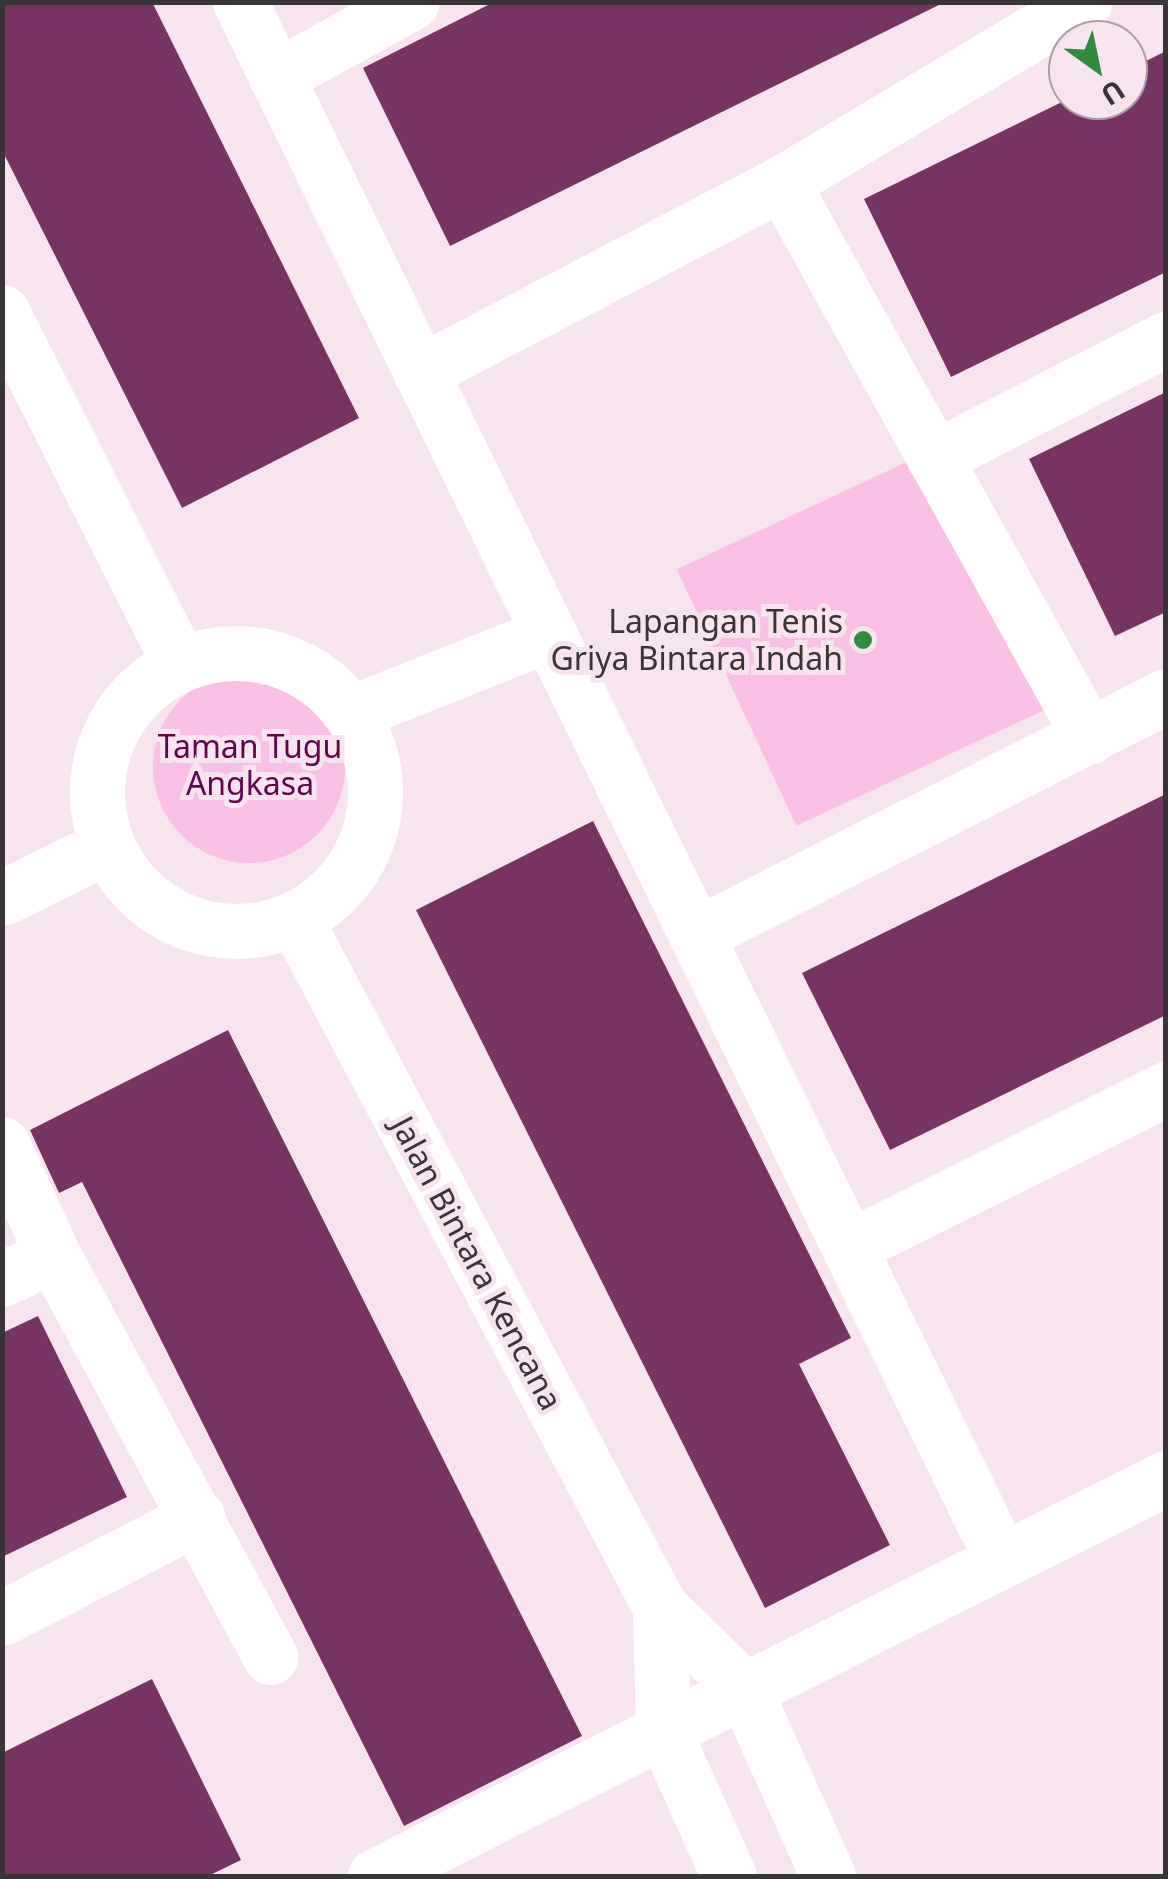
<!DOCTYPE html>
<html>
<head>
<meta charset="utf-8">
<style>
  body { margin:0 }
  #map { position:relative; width:1168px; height:1879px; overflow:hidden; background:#f7e4ef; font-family:"Noto Sans",sans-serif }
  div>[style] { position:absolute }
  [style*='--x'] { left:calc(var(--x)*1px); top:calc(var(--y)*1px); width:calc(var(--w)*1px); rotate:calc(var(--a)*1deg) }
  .green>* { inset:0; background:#fabfe4; transform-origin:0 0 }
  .round { border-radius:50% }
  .building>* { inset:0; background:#773462 }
  .minor>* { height:55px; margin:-27.5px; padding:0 27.5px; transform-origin:27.5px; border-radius:27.5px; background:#fff }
  .minor>.ring { margin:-27.5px; padding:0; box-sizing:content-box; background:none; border:55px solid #fff; border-radius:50% }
  .dots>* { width:28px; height:28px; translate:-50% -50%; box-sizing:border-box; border:5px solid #f7e4ef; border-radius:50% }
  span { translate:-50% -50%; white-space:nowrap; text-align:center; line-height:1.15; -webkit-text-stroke:10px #f7e4ef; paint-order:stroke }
  .poi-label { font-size:32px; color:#3a3337 }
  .right { translate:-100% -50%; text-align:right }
  .park-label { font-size:32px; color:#61044b }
  .street-label { font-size:32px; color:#3a3337 }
  .frame { position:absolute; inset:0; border:5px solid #3a3337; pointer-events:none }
  .north { position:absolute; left:1048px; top:20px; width:100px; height:100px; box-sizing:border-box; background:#f7e4ef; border:2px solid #ab9da5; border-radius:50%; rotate:147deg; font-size:28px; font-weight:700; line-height:40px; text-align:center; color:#3a3337 }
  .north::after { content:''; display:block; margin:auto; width:35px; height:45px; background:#308c3d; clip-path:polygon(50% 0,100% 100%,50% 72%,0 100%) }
</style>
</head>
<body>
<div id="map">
  <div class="green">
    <div style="left:926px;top:453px;width:283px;height:275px;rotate:65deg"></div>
    <div class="round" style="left:153px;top:671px;width:192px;height:192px"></div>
  </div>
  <div class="building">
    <div style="clip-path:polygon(2px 2px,152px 2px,359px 418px,182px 508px,2px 150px)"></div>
    <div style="clip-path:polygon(494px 2px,945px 2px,450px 246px,363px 68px)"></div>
    <div style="clip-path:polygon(1166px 51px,1166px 272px,951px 377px,864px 199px,1068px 99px,1128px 100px,1128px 70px)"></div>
    <div style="clip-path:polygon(1166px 392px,1166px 612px,1115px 636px,1029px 459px)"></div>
    <div style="clip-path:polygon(1166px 794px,1166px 1015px,890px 1150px,802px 973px)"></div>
    <div style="clip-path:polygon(593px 821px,851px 1338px,799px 1364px,890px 1545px,765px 1608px,416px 910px)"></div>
    <div style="clip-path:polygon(228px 1030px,582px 1736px,404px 1826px,82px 1182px,59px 1193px,30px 1130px)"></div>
    <div style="clip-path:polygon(38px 1316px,127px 1497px,2px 1557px,2px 1333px)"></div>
    <div style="clip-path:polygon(152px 1679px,241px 1860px,208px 1876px,2px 1876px,2px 1753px)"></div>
  </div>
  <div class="minor">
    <div style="--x:240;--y:2;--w:1734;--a:63.94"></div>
    <div style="--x:276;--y:77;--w:155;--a:-28.9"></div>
    <div style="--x:782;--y:183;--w:633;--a:60.96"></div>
    <div style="--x:2;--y:312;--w:394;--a:63.2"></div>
    <div style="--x:420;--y:372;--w:408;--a:-27.6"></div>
    <div style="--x:782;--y:183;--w:352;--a:-30.9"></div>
    <div style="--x:934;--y:458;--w:261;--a:-27.2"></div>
    <div class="ring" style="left:97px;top:653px;width:223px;height:223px"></div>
    <div style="--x:353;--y:712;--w:211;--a:-21.7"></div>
    <div style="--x:2;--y:898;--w:117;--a:-26.3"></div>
    <div style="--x:295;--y:919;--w:779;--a:62.05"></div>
    <div style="--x:660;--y:1607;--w:117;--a:44.3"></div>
    <div style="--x:744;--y:1689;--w:205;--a:65.8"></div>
    <div style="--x:696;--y:935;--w:527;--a:-26.95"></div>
    <div style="--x:2;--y:1144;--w:122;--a:65.3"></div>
    <div style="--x:53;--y:1255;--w:457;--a:61.6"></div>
    <div style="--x:849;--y:1247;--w:354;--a:-26.5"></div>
    <div style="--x:2;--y:1279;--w:56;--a:-25.2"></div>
    <div style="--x:660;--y:1607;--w:123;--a:88.6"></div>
    <div style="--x:663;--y:1730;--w:160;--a:65.7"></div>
    <div style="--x:2;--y:1618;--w:220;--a:-27.3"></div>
    <div style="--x:375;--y:1876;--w:885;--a:-26.71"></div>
  </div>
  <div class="dots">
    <div style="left:863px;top:640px;background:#308c3d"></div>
  </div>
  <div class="poi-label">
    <span class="right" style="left:843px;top:640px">Lapangan Tenis<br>Griya Bintara Indah</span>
  </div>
  <div class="park-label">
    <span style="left:250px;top:765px">Taman Tugu<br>Angkasa</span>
  </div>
  <div class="street-label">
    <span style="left:477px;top:1263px;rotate:62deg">Jalan Bintara Kencana</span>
  </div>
  <div class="frame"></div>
  <div class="north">U</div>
</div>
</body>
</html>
